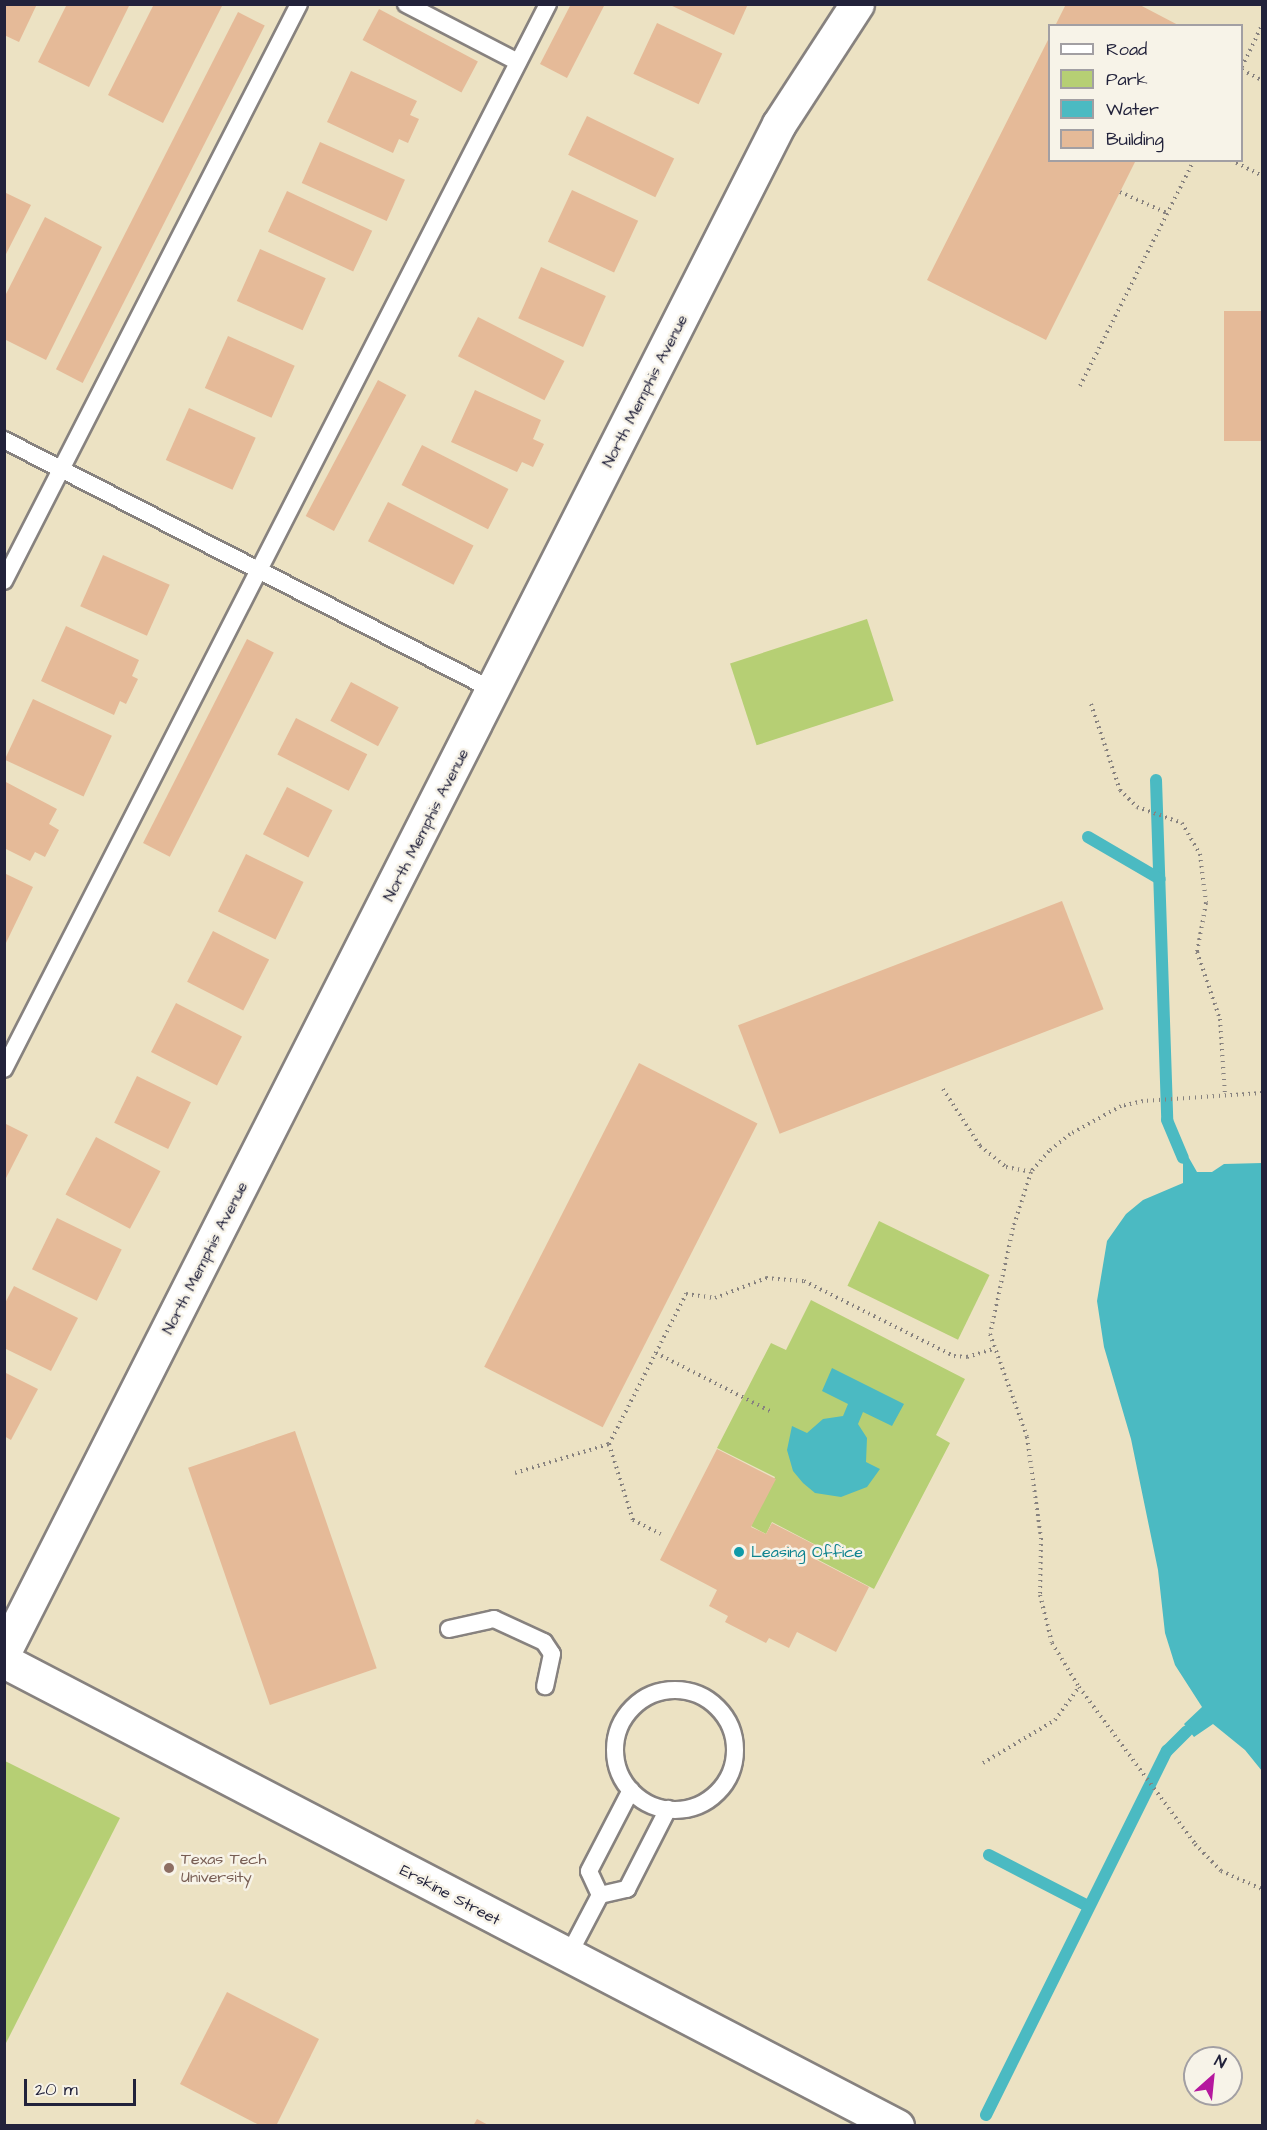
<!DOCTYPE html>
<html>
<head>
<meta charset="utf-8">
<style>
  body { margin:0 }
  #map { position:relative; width:1267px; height:2130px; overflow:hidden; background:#ece2c3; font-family:"Architects Daughter",sans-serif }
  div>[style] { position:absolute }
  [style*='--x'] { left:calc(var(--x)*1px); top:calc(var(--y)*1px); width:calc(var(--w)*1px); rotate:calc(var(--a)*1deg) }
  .green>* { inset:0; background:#b6cf74; transform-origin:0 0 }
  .water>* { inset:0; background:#4bbac2 }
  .stream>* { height:12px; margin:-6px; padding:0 6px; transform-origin:6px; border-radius:6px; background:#4bbac2 }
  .building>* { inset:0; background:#e5ba98; transform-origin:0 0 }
  .path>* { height:4px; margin-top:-2px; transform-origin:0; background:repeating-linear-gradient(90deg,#87827f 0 1.5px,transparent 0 6px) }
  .roads { filter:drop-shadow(2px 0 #87827f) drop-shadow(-2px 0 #87827f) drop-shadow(0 2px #87827f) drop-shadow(0 -2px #87827f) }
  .lane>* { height:16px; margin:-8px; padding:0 8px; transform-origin:8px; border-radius:8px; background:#fff }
  .lane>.ring { margin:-8px; padding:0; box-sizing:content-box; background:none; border:16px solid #fff; border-radius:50% }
  .secondary>* { height:33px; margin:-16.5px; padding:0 16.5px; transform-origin:16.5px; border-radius:16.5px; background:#fff }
  .dots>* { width:16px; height:16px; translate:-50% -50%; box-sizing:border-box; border:3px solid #f7f3e8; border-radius:50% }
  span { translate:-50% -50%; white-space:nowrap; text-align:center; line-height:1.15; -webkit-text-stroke:5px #f7f3e8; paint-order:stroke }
  .street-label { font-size:16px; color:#22223b }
  .culture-label { font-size:16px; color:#0d838f }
  .left { translate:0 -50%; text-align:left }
  .education-label { font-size:16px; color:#785e54 }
  .frame { position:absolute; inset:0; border:6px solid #22223b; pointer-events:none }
  .legend { position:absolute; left:1048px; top:24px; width:195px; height:138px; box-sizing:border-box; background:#f7f3e8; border:2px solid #a29fa3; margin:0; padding:8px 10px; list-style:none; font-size:18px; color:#22223b }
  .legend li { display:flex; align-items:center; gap:12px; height:30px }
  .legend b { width:30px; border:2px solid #a29fa3 }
  .north { position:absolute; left:1183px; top:2046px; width:60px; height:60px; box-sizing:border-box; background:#f7f3e8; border:2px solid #a29fa3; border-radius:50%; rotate:27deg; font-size:16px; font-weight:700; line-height:24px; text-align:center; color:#22223b }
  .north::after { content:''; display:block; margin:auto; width:21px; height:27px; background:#b5179e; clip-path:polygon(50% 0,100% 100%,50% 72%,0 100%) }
  .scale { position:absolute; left:24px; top:2079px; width:112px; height:27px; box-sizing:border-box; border:3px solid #22223b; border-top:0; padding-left:8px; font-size:18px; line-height:21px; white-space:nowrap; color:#22223b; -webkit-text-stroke:4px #f7f3e8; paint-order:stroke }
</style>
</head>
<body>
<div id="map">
  <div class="green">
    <div style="left:867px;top:619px;width:86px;height:144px;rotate:72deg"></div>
    <div style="left:879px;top:1221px;width:123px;height:72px;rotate:26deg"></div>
    <div style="clip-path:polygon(811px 1300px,965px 1379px,936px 1435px,950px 1443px,874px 1589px,811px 1556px,816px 1545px,772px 1522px,766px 1534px,751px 1526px,775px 1477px,717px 1448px,771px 1343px,786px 1350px)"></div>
    <div style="clip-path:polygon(5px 1761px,120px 1818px,5px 2045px)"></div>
  </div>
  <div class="water">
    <div style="clip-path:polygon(1183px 1158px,1189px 1158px,1197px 1172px,1212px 1172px,1224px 1164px,1262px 1163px,1262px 1771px,1245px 1750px,1213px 1724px,1194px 1737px,1184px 1724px,1202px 1707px,1175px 1665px,1165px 1633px,1158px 1570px,1131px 1439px,1104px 1347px,1097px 1301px,1107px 1241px,1126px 1214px,1143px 1200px,1183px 1183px)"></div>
    <div style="clip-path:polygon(832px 1368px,904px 1404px,892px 1426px,863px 1412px,858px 1424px,867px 1438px,866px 1462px,880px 1469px,867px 1487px,841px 1497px,815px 1493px,803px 1483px,793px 1471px,787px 1450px,792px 1426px,807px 1433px,823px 1419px,843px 1416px,848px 1404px,822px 1391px)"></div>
  </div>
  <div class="stream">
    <div style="--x:1156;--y:780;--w:340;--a:88.1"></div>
    <div style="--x:1167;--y:1120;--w:41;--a:67.2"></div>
    <div style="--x:1088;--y:837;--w:83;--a:30.3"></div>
    <div style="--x:989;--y:1855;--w:111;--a:27.3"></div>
    <div style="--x:986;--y:2115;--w:407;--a:-63.6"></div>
    <div style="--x:1167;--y:1751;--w:28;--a:-45"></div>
  </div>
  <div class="building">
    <div style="clip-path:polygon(4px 4px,37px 4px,19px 42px,4px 35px)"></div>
    <div style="clip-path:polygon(67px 4px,130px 4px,89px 87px,38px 62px)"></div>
    <div style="clip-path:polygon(154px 4px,222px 6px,163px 123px,108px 95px)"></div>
    <div style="clip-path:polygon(571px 4px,605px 4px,567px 78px,540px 64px)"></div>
    <div style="clip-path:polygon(668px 4px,748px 4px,734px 35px)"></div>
    <div style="clip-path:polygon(1066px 4px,1138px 4px,1180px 26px,1055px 26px)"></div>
    <div style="left:379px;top:9px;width:112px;height:35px;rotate:28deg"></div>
    <div style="left:238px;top:12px;width:30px;height:401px;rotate:27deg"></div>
    <div style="left:657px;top:23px;width:72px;height:56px;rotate:25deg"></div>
    <div style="clip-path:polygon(1050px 36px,1050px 160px,1136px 160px,1046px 340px,927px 280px)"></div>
    <div style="clip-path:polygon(351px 71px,417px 101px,410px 115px,419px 119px,408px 143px,399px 139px,393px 153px,327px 122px)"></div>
    <div style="left:587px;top:116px;width:97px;height:43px;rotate:26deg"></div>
    <div style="left:320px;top:142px;width:93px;height:45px;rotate:24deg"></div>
    <div style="left:572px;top:190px;width:73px;height:57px;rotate:25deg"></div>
    <div style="left:287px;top:191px;width:94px;height:45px;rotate:25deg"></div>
    <div style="clip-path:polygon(4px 192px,31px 205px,4px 258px)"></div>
    <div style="clip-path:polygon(45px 217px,102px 247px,46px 360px,4px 339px,4px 298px)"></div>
    <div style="left:260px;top:249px;width:72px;height:57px;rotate:24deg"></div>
    <div style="left:541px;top:267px;width:71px;height:56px;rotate:24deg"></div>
    <div style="left:1262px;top:311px;width:130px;height:38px;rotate:90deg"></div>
    <div style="left:478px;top:317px;width:97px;height:44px;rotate:27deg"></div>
    <div style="left:228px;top:336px;width:73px;height:57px;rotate:24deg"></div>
    <div style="left:378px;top:380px;width:32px;height:154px;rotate:28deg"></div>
    <div style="clip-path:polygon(475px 390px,541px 420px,533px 439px,544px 444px,533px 467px,522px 462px,517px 472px,451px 442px)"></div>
    <div style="left:189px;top:408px;width:73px;height:57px;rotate:24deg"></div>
    <div style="left:422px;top:445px;width:97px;height:45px;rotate:27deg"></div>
    <div style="left:388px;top:502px;width:96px;height:44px;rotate:27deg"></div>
    <div style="left:103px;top:555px;width:73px;height:56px;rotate:24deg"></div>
    <div style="clip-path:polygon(66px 626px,139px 660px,132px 676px,138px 679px,126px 704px,120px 701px,114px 715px,41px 681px)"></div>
    <div style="left:247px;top:639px;width:30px;height:229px;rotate:27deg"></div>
    <div style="left:351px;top:682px;width:54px;height:44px;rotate:28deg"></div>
    <div style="left:33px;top:699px;width:87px;height:67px;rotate:25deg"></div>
    <div style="left:296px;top:718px;width:80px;height:41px;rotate:27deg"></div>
    <div style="clip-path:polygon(4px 781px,57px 809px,49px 824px,59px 830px,45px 857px,35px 852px,30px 861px,4px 848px)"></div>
    <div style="left:287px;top:787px;width:51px;height:53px;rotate:27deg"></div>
    <div style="left:246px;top:854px;width:64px;height:64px;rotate:26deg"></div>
    <div style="clip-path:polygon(4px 873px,33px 887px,4px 947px)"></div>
    <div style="left:1062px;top:901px;width:116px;height:347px;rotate:69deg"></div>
    <div style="left:213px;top:931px;width:63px;height:57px;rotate:27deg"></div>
    <div style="left:176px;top:1003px;width:74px;height:55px;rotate:27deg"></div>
    <div style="left:639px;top:1063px;width:133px;height:341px;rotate:27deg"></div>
    <div style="left:137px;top:1076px;width:60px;height:52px;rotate:26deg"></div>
    <div style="clip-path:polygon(4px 1123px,28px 1135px,4px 1182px)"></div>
    <div style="left:96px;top:1137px;width:73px;height:65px;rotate:28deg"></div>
    <div style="left:57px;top:1218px;width:72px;height:57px;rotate:26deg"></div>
    <div style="clip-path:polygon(14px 1286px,78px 1318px,51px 1371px,4px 1348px,4px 1305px)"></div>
    <div style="clip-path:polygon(4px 1372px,38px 1389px,11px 1440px,4px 1436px)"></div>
    <div style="left:295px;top:1431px;width:251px;height:113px;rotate:71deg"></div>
    <div style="clip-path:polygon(717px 1449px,776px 1479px,751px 1527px,766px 1534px,772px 1523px,817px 1546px,811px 1557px,869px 1587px,836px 1652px,797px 1632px,789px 1648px,769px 1638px,766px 1643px,725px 1622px,728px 1616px,709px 1606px,717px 1590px,660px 1560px)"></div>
    <div style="clip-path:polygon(227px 1992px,319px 2039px,276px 2126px,261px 2126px,180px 2084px)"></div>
    <div style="clip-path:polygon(477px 2119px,490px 2126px,473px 2126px)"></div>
  </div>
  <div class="path">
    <div style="--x:1242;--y:67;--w:47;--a:-64.5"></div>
    <div style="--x:1242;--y:70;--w:22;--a:27"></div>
    <div style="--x:1231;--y:160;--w:35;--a:27"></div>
    <div style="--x:1120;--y:192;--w:51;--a:24.1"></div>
    <div style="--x:1080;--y:386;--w:253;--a:-63.2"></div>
    <div style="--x:1091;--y:704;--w:91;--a:71.4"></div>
    <div style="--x:1120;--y:790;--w:24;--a:45"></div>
    <div style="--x:1137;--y:807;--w:48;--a:19.6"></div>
    <div style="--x:1182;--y:823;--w:36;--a:60"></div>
    <div style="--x:1200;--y:854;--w:49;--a:83"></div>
    <div style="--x:1206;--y:903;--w:50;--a:100.4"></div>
    <div style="--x:1197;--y:952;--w:71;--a:71.1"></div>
    <div style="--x:1220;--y:1019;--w:76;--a:86.2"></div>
    <div style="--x:943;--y:1089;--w:68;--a:57"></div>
    <div style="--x:980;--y:1146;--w:33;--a:39"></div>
    <div style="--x:1006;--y:1167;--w:25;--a:11"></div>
    <div style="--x:1262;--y:1093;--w:119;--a:176.2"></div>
    <div style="--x:1143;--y:1101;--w:23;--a:167"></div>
    <div style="--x:1121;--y:1106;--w:58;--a:151.2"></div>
    <div style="--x:1070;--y:1134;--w:27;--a:141"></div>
    <div style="--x:1049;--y:1151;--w:28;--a:131"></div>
    <div style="--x:1031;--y:1172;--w:59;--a:107.8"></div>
    <div style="--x:1013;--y:1228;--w:108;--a:102.2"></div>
    <div style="--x:990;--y:1334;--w:109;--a:70.2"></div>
    <div style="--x:1027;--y:1437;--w:102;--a:82.1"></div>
    <div style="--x:1041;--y:1538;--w:57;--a:91"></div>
    <div style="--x:1040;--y:1595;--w:49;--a:76"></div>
    <div style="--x:1052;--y:1643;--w:52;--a:58.5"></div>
    <div style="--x:1079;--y:1687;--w:195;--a:53.5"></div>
    <div style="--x:1195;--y:1844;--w:37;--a:46"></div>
    <div style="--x:1221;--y:1871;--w:45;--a:23.7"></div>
    <div style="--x:656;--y:1353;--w:130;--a:27"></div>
    <div style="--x:609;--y:1444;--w:80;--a:72.5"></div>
    <div style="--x:633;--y:1520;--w:31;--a:27"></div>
    <div style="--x:515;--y:1473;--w:98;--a:-17.1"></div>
    <div style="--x:609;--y:1444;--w:169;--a:-62.8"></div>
    <div style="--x:686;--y:1294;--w:29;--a:8"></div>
    <div style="--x:715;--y:1298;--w:55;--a:-21.4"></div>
    <div style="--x:766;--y:1278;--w:38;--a:5"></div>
    <div style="--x:804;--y:1281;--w:168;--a:26.6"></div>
    <div style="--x:954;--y:1356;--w:13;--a:4"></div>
    <div style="--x:967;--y:1357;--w:28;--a:-17"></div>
    <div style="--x:983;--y:1763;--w:84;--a:-30.8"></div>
    <div style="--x:1055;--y:1720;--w:41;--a:-54"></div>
  </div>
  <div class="roads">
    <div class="lane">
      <div style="--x:406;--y:4;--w:126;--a:27.4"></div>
      <div style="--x:4;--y:440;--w:551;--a:27.08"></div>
      <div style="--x:4;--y:581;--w:648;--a:-62.92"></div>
      <div style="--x:4;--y:1069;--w:1196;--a:-62.94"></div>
      <div style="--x:449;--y:1629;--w:46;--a:-12.5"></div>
      <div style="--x:494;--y:1619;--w:55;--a:24.7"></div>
      <div style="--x:544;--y:1642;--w:14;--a:56"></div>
      <div style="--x:552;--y:1654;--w:33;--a:102"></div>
      <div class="ring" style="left:615px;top:1690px;width:104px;height:104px"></div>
      <div style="--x:600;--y:1895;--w:26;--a:-115"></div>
      <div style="--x:589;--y:1871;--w:91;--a:-62.6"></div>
      <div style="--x:568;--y:1956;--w:69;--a:-62.3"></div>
      <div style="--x:600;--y:1895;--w:28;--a:-13"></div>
      <div style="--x:627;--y:1889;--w:90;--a:-62.9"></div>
    </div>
    <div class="secondary">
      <div style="--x:4;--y:1652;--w:1713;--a:-63.11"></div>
      <div style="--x:779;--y:124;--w:143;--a:-57"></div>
      <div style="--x:4;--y:1661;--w:1007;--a:27.51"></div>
    </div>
  </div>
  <div class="dots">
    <div style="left:739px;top:1552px;background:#0f9aa8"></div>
    <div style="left:169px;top:1868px;background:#8d6e63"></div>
  </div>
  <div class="street-label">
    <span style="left:645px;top:391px;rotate:-63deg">North Memphis Avenue</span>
    <span style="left:426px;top:825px;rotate:-63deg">North Memphis Avenue</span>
    <span style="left:205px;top:1258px;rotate:-63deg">North Memphis Avenue</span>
    <span style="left:450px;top:1895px;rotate:28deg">Erskine Street</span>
  </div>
  <div class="culture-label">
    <span class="left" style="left:751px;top:1552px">Leasing Office</span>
  </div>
  <div class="education-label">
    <span class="left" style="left:181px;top:1868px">Texas Tech<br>University</span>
  </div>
  <div class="frame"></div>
  <ul class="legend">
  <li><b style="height:8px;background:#fff"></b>Road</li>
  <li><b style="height:16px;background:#b6cf74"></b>Park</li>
  <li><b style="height:16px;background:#4bbac2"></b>Water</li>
  <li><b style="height:16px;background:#e5ba98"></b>Building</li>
  </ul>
  <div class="north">N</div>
  <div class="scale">20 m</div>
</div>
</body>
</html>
